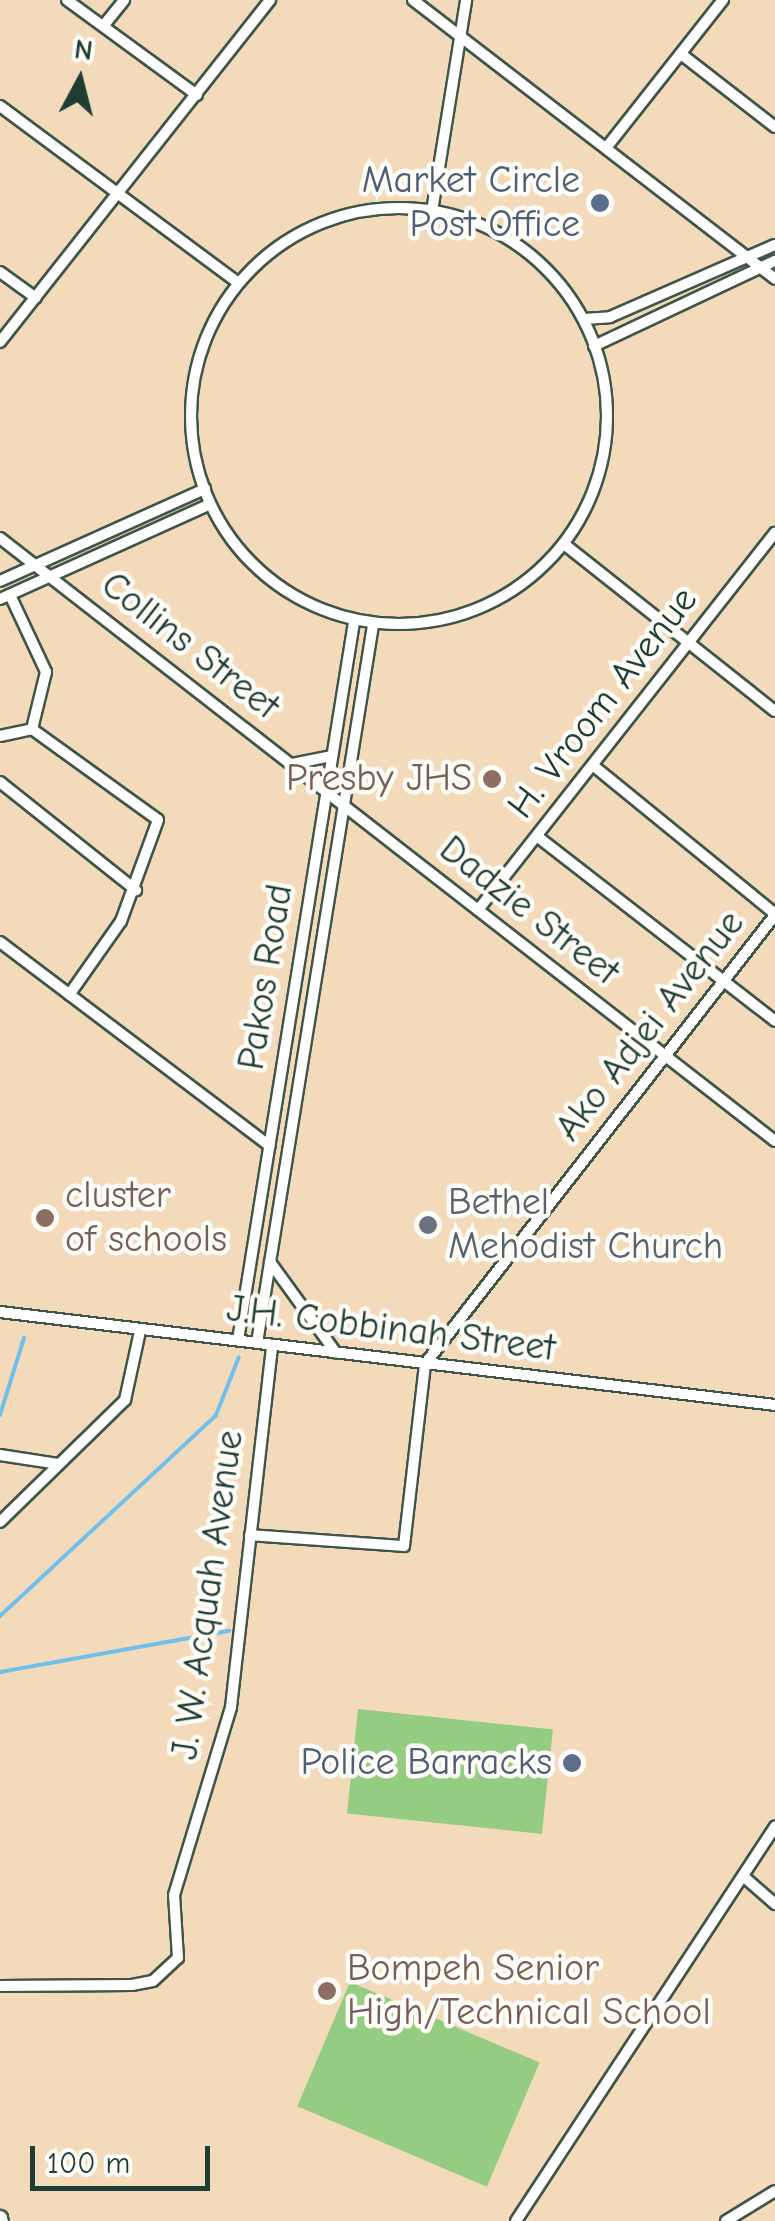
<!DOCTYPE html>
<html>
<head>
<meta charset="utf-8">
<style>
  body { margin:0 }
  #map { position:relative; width:775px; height:2221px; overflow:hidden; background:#f3dabb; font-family:"Comic Neue",sans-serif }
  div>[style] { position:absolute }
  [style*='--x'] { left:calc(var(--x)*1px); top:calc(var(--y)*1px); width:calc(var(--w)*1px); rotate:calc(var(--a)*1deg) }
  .green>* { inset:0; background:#94cd81; transform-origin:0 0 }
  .stream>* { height:4px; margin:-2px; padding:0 2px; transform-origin:2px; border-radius:2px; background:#71c0eb }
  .roads { filter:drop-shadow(2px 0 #3f5548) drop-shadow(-2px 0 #3f5548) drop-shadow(0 2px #3f5548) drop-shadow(0 -2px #3f5548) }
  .street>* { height:10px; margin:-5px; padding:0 5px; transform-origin:5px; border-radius:5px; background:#fff }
  .street>.ring { margin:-5px; padding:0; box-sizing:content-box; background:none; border:10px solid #fff; border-radius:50% }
  .secondary>* { height:14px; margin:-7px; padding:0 7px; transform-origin:7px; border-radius:7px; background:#fff }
  .dots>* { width:28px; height:28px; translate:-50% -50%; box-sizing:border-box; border:5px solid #fdfcf7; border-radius:50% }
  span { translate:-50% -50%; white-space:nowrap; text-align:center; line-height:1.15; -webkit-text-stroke:9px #fdfcf7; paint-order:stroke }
  .service-label { font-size:38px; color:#4e5e75 }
  .right { translate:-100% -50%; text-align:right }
  .street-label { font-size:38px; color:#1f3d34 }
  .education-label { font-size:38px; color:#785e54 }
  .left { translate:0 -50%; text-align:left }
  .worship-label { font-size:38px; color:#5b616d }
  .north { position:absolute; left:30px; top:30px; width:100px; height:100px; -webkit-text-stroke:8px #fdfcf7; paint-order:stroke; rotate:7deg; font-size:28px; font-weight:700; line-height:40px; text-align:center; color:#1f3d34 }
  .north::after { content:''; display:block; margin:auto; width:35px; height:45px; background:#1f3d34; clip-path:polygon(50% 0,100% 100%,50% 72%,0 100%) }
  .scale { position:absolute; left:30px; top:2146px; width:180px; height:45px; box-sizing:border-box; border:5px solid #1f3d34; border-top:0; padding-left:12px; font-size:30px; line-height:35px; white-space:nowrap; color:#1f3d34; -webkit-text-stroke:8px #fdfcf7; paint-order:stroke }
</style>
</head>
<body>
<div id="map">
  <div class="green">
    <div style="left:358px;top:1709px;width:196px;height:105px;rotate:6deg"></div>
    <div style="left:350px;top:1982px;width:206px;height:135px;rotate:23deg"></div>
  </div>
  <div class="stream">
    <div style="--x:0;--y:1415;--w:81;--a:-72.7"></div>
    <div style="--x:0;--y:1616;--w:295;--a:-42.9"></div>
    <div style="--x:216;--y:1415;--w:62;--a:-68.4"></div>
    <div style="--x:0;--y:1672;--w:233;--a:-10.2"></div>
  </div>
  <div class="roads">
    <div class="street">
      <div style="--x:67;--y:0;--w:161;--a:36.2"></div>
      <div style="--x:413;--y:0;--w:457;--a:37.6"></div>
      <div style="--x:104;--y:25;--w:32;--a:-51"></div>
      <div style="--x:681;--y:54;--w:119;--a:37.8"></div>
      <div style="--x:0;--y:106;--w:297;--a:36.6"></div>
      <div style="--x:606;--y:148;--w:189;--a:-51.7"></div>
      <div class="ring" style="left:191px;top:208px;width:406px;height:406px"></div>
      <div style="--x:432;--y:211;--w:214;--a:-80.8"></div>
      <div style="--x:0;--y:272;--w:44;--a:35.8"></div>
      <div style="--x:584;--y:319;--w:26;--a:-4"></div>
      <div style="--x:610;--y:317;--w:180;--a:-23.6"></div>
      <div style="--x:0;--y:342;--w:436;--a:-51.7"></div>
      <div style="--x:594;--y:346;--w:200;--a:-25.2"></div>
      <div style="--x:0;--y:538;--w:982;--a:37.89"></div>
      <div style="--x:564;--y:544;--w:269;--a:38.4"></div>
      <div style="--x:0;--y:581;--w:225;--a:-24.2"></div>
      <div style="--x:10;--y:595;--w:85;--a:64.9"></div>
      <div style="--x:46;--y:672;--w:59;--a:103.8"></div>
      <div style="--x:0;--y:599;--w:230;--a:-24.3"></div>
      <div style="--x:0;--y:736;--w:33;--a:-12"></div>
      <div style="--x:32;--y:729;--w:155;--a:35.8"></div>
      <div style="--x:158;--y:820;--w:108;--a:110.1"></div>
      <div style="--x:121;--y:921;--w:90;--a:125.1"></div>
      <div style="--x:292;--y:764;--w:41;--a:-11.3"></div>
      <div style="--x:595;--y:767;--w:232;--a:39.2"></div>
      <div style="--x:0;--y:782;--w:174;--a:38.5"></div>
      <div style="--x:538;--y:837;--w:300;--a:37.8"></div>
      <div style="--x:478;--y:910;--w:480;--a:-51.8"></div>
      <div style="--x:0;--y:942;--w:338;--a:37.1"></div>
      <div style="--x:270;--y:1262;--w:112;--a:54"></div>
      <div style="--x:0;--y:1312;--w:781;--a:6.84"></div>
      <div style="--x:238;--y:1340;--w:727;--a:-80.82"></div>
      <div style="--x:257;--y:1343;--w:727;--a:-80.82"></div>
      <div style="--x:0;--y:1455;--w:60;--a:8.7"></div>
      <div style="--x:0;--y:1522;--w:175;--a:-44.3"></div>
      <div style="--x:125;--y:1400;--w:71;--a:-77.7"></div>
      <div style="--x:250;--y:1535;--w:154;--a:4.1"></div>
      <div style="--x:404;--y:1546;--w:183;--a:-83.4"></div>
      <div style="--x:425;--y:1364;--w:569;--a:-52.06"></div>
      <div style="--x:743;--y:1876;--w:43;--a:41.2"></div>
      <div style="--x:0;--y:1986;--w:132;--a:-0.4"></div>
      <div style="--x:132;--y:1985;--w:21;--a:-11"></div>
      <div style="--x:153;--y:1981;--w:34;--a:-43"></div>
      <div style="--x:178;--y:1958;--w:63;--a:-93.6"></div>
      <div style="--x:174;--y:1895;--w:196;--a:-73.1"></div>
      <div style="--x:231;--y:1707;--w:364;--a:-83.5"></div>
      <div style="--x:516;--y:2221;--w:472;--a:-56.7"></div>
      <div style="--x:726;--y:2221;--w:57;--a:-31.5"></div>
    </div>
    <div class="secondary">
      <div style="--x:0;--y:2218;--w:3;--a:72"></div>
    </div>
  </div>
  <div class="dots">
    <div style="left:600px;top:203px;background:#5c6f8a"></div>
    <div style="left:492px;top:779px;background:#8d6e63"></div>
    <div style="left:45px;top:1218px;background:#8d6e63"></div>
    <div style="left:428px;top:1225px;background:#6b7280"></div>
    <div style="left:572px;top:1763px;background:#5c6f8a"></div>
    <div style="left:327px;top:1991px;background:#8d6e63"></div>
  </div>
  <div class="service-label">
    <span class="right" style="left:580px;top:203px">Market Circle<br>Post Office</span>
    <span class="right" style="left:552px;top:1763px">Police Barracks</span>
  </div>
  <div class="street-label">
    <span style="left:190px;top:646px;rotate:38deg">Collins Street</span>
    <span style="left:603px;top:703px;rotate:-52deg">H. Vroom Avenue</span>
    <span style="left:529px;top:911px;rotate:38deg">Dadzie Street</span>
    <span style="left:266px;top:977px;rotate:-81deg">Pakos Road</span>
    <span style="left:650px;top:1026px;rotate:-52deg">Ako Adjei Avenue</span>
    <span style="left:391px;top:1329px;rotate:7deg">J.H. Cobbinah Street</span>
    <span style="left:208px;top:1595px;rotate:-82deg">J. W. Acquah Avenue</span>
  </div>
  <div class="education-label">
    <span class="right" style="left:472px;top:779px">Presby JHS</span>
    <span class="left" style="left:65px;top:1218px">cluster<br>of schools</span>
    <span class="left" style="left:347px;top:1991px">Bompeh Senior<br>High/Technical School</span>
  </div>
  <div class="worship-label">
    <span class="left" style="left:448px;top:1225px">Bethel<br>Mehodist Church</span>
  </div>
  <div class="north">N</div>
  <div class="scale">100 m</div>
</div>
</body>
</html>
